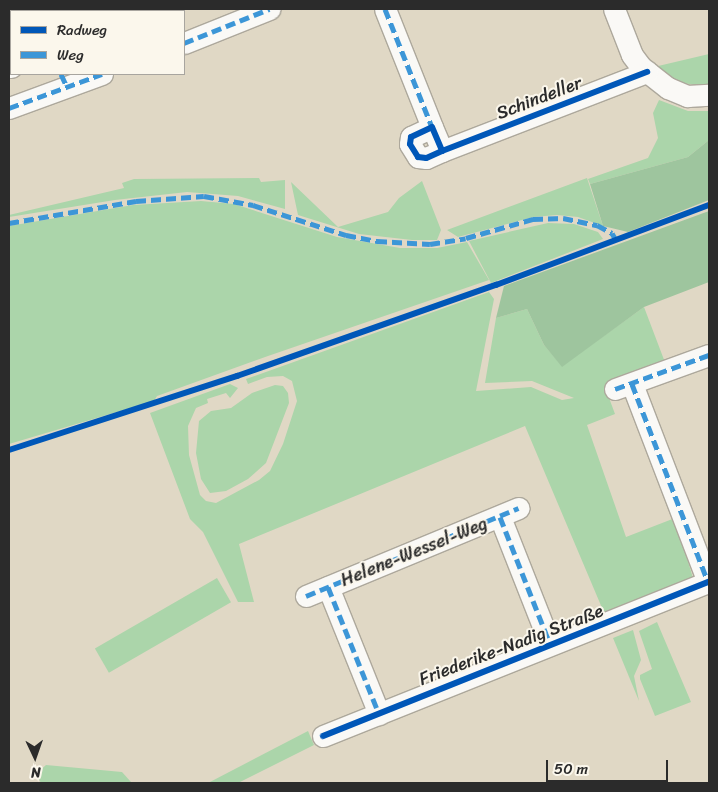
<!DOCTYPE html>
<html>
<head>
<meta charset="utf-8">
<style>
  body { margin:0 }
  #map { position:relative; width:718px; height:792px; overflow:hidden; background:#e0d8c5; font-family:Sriracha,sans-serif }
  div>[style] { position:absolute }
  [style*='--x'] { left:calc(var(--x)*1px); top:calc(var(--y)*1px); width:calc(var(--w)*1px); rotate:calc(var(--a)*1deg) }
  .green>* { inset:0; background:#abd5aa; transform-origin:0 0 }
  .forest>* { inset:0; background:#9ec59e }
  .roads { filter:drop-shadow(1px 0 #ada89c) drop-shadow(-1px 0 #ada89c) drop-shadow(0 1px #ada89c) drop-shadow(0 -1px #ada89c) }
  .minor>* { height:21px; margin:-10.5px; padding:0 10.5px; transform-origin:10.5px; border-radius:10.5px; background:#faf9f6 }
  .quiet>* { height:5px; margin-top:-2.5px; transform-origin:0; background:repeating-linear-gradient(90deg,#3c96d7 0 10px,transparent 0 15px) }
  .cycleway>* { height:6px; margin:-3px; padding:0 3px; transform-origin:3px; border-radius:3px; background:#0057b8 }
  span { translate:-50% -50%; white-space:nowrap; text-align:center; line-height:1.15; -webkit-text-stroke:4px #fbf7ec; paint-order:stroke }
  .street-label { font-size:18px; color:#2b2b2b }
  .frame { position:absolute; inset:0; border:10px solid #2b2b2b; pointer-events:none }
  .legend { position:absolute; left:10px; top:10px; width:175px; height:65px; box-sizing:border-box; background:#fbf7ec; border:1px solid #a8a59f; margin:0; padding:6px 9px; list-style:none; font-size:15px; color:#2b2b2b }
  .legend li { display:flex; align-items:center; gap:10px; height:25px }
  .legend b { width:25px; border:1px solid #a8a59f }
  .north { position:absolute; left:10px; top:732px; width:50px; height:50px; -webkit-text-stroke:4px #fbf7ec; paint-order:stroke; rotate:177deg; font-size:14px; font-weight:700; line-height:20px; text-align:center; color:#2b2b2b }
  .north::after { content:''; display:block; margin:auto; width:18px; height:22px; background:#2b2b2b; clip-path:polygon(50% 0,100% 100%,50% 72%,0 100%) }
  .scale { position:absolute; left:546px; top:760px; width:122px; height:22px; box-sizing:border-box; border:2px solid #2b2b2b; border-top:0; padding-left:6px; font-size:15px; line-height:18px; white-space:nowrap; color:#2b2b2b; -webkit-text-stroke:4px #fbf7ec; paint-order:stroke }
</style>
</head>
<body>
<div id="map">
  <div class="green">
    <div style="clip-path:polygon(709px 54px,709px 87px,676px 82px,654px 67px)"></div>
    <div style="clip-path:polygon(659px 100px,688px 111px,709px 111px,709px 140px,688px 157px,590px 184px,588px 179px,648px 158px,658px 138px,653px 113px)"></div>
    <div style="clip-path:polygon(259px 178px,261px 182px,285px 180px,285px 209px,238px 196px,187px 192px,115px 200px,9px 217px,9px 215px,124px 188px,122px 183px,134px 179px)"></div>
    <div style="clip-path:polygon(587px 178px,603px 226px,578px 217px,557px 215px,533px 217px,458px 237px,447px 230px)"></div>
    <div style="clip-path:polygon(422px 181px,441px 230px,437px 240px,412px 240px,359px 234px,298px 215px,291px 182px,338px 227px,388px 212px,399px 198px)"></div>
    <div style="clip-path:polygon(201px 201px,234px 204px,337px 237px,400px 248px,437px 248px,467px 242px,489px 280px,268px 356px,157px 396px,154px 401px,9px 444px,9px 226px,133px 205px)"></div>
    <div style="clip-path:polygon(548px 223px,574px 224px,598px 232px,603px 239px,491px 283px,469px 241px)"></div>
    <div style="clip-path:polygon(489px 292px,494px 299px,476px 391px,531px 387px,562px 400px,574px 398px,532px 381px,485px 383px,496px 318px,527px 309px,544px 345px,562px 366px,644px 307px,666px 365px,605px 387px,615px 414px,587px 425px,626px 537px,675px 518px,693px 578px,605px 615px,525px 426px,239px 544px,254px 602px,238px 602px,203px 532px,190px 519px,150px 413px,230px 384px,238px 388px,230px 398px,226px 393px,207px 399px,208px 403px,196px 408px,188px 426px,189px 455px,200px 495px,206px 501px,216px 503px,259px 480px,270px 471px,283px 444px,297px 401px,292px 381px,283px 376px,267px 377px,248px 384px,246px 379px)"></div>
    <div style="clip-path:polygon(275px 385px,283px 386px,288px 393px,289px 403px,266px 463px,248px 479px,226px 491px,210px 493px,201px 479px,196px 453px,199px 421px,211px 411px,231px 408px,252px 393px)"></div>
    <div style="left:217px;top:578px;width:28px;height:141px;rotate:60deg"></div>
    <div style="clip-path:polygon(657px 622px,691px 702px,655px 716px,640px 679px,640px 675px,652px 669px,639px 631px)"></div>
    <div style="clip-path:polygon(633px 630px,641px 660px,634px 676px,639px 701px,613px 638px)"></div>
    <div style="clip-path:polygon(308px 731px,314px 745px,238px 783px,208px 783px)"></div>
    <div style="clip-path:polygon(46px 765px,122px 772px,131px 782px,41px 783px,36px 774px)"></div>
  </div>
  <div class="forest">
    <div style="clip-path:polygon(709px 140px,709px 200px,628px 232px,603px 226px,590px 184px,688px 157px)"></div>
    <div style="clip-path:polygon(709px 211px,709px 282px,644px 307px,562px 367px,544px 345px,527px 309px,496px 318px,504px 286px)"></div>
  </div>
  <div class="roads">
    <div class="minor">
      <div style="--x:385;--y:9;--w:127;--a:68.3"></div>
      <div style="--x:614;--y:9;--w:49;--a:68.6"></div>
      <div style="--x:632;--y:55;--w:15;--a:53"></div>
      <div style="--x:641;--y:67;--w:34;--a:38"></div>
      <div style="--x:668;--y:88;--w:21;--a:23"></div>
      <div style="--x:687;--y:96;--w:22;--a:-3"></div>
      <div style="--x:184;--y:43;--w:92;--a:-21.8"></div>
      <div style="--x:9;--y:67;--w:2;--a:0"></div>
      <div style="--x:9;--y:108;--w:99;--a:-20.1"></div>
      <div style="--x:442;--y:151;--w:17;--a:156"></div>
      <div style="--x:426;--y:158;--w:8;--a:-173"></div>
      <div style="--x:418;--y:157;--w:15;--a:-122"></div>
      <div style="--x:410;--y:144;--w:7;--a:-82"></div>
      <div style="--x:411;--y:137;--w:23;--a:-25"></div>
      <div style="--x:432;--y:127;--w:26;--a:67"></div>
      <div style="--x:442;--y:151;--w:220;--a:-21.1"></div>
      <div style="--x:632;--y:384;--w:212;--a:69"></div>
      <div style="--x:615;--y:389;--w:100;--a:-19.9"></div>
      <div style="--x:500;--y:517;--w:136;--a:68.5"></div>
      <div style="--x:328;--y:587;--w:137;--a:68.1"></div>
      <div style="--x:306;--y:596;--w:230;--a:-22.5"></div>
      <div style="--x:323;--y:736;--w:416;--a:-21.8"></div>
    </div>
  </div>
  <div class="quiet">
    <div style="--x:385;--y:9;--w:127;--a:68.3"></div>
    <div style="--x:184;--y:43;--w:92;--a:-21.8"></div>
    <div style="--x:9;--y:67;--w:2;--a:0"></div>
    <div style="--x:61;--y:74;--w:14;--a:65"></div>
    <div style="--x:9;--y:108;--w:99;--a:-20.1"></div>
    <div style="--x:9;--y:223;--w:129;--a:-9.8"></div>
    <div style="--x:136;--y:201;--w:68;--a:-4.2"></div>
    <div style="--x:204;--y:196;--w:50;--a:10.4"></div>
    <div style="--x:253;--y:205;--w:98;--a:17.9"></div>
    <div style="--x:346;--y:235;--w:32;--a:11"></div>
    <div style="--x:377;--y:241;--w:53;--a:3.2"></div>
    <div style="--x:430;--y:244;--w:36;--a:-9"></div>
    <div style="--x:466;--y:238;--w:70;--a:-15.8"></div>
    <div style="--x:533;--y:219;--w:30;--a:-2"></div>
    <div style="--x:563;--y:218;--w:35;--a:12"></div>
    <div style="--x:597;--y:225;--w:17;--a:28"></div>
    <div style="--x:612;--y:233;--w:8;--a:60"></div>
    <div style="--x:632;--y:384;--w:212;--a:69"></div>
    <div style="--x:615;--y:389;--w:100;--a:-19.9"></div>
    <div style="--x:500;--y:517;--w:136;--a:68.5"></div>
    <div style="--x:328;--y:587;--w:137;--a:68.1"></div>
    <div style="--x:306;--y:596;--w:230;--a:-22.5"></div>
  </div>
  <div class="cycleway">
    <div style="--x:442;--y:151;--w:17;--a:156"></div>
    <div style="--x:426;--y:158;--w:8;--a:-173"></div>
    <div style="--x:418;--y:157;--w:15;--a:-122"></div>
    <div style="--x:410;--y:144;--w:7;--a:-82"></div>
    <div style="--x:411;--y:137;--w:23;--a:-25"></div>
    <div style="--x:432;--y:127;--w:26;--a:67"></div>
    <div style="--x:442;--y:151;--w:220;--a:-21.1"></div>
    <div style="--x:9;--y:450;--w:240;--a:-18"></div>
    <div style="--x:237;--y:376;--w:275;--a:-19.4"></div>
    <div style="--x:496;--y:285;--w:228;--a:-20.6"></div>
    <div style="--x:323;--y:736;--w:416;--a:-21.8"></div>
  </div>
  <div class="street-label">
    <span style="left:539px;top:98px;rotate:-21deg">Schindeller</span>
    <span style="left:414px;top:552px;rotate:-22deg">Helene-Wessel-Weg</span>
    <span style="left:511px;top:645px;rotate:-21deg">Friederike-Nadig Straße</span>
  </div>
  <div class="frame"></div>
  <ul class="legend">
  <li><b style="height:6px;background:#0057b8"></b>Radweg</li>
  <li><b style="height:6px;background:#3c96d7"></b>Weg</li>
  </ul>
  <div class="north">N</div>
  <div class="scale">50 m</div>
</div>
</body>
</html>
